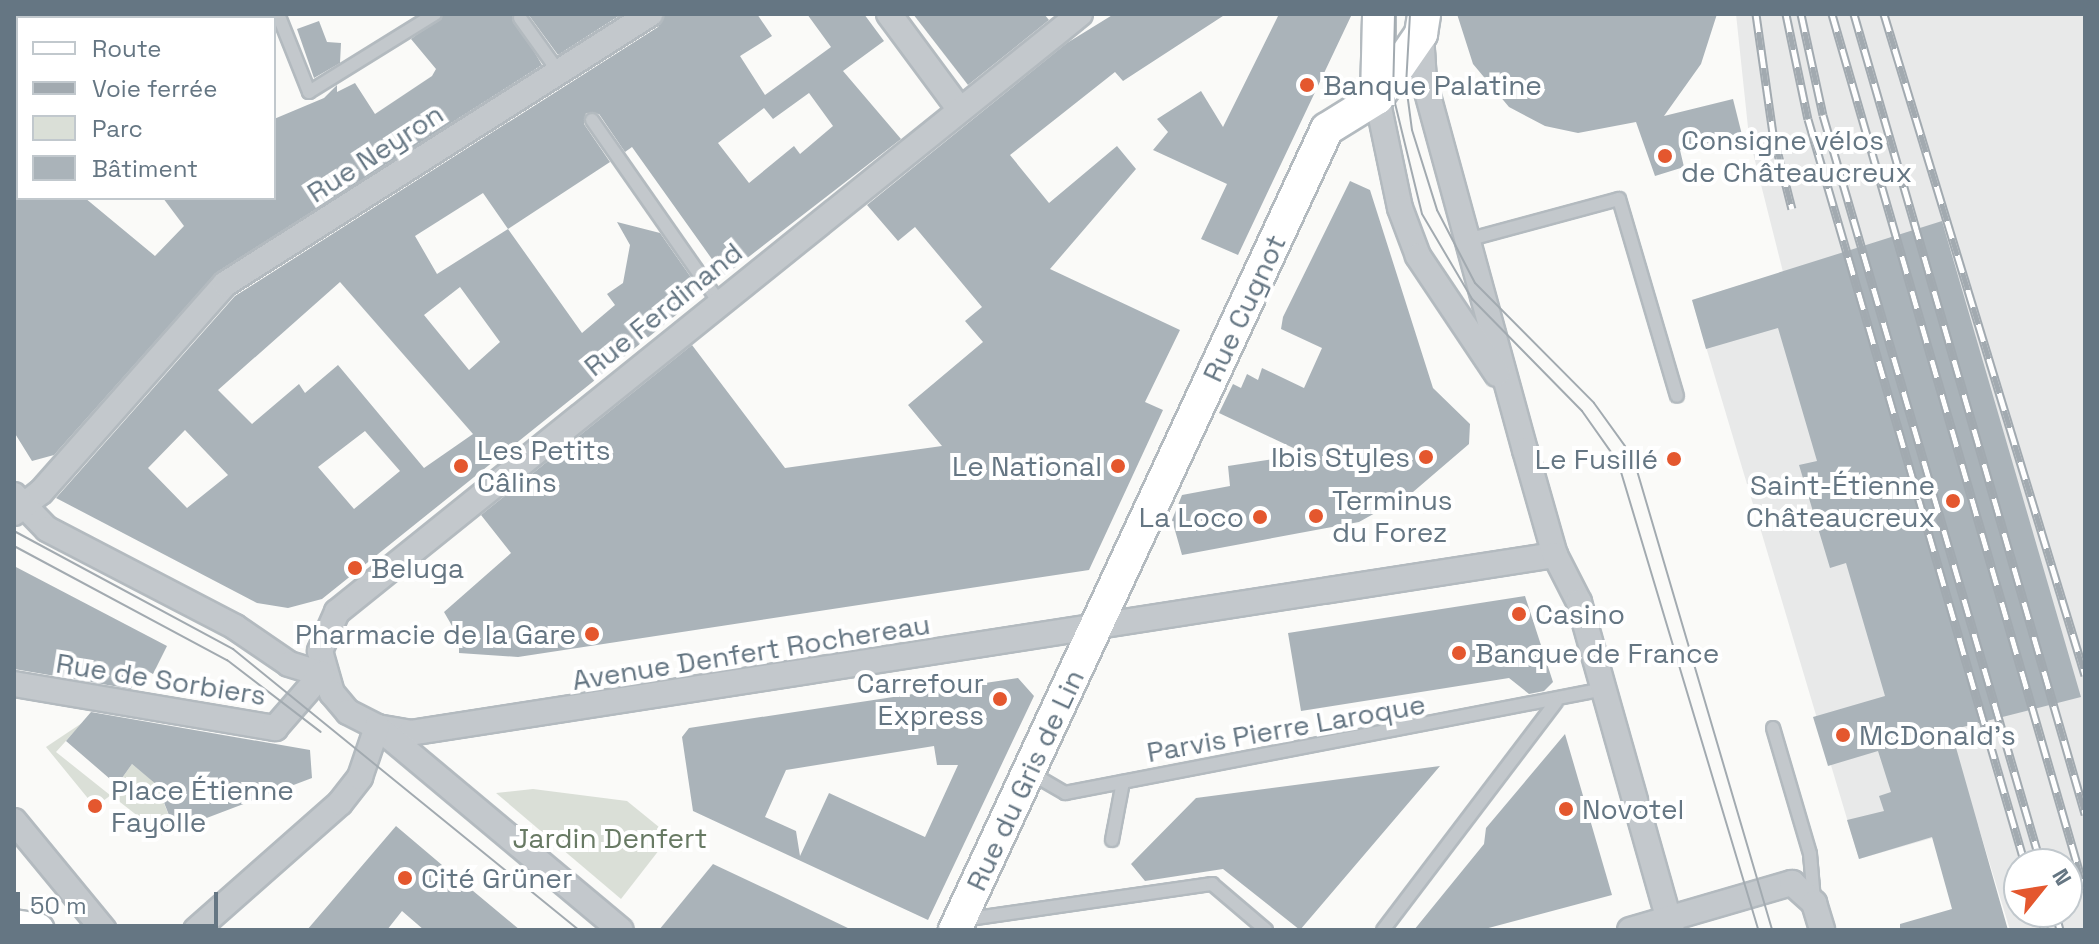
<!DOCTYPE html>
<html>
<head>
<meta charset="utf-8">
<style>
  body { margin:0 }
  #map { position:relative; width:2099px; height:944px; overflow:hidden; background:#fafaf8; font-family:"Space Grotesk",sans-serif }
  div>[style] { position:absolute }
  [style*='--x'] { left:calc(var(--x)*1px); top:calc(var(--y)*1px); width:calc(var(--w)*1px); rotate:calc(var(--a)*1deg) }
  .built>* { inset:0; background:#e8e9e9 }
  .green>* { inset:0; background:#dadfd7 }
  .building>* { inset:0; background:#aab3b9 }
  .roads { filter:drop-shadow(2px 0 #b3babf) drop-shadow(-2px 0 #b3babf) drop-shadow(0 2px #b3babf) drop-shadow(0 -2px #b3babf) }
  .lane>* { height:12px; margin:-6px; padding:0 6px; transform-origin:6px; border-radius:6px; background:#c3c8cc }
  .street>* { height:24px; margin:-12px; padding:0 12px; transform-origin:12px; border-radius:12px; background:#c3c8cc }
  .secondary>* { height:32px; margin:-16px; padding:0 16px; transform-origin:16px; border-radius:16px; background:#fff }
  .tram>* { height:2px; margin:-1px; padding:0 1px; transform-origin:1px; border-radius:1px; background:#a2aab0 }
  .rail>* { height:9px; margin-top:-4.5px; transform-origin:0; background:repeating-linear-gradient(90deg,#fff 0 18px,#a2aab0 0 36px); box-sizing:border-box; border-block:2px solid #a2aab0 }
  .dots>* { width:22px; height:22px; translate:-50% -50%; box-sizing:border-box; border:4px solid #fff; border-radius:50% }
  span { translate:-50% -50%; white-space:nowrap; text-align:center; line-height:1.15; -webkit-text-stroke:8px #fff; paint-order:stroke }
  .poi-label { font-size:28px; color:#657683 }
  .left { translate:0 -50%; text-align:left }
  .right { translate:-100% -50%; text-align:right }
  .street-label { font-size:28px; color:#657683 }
  .park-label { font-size:28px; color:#687a64 }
  .frame { position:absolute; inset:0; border:16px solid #657683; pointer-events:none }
  .legend { position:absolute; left:16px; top:16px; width:260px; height:184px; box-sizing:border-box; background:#fff; border:2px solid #c1c8cd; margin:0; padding:10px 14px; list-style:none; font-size:24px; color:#657683 }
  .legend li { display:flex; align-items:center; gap:16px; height:40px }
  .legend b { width:40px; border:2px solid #c1c8cd }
  .north { position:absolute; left:2003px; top:848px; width:80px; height:80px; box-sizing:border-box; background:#fff; border:2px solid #c1c8cd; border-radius:50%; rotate:60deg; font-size:22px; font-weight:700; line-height:32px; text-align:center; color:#657683 }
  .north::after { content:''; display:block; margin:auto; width:28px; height:36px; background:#e4572e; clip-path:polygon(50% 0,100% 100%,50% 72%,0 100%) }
  .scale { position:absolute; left:16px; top:892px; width:202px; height:36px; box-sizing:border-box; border:4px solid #657683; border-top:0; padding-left:10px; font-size:24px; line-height:28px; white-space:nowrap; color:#657683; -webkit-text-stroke:6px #fff; paint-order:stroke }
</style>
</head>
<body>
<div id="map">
  <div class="built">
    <div style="clip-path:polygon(evenodd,1736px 14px,2085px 14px,2085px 930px,2010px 930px,1978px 825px,1859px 859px,1692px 300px,1783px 272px,1749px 137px,1736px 14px,2019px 864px,2067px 864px,2067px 912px,2019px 912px,2019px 864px)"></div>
  </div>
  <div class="green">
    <div style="clip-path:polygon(82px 723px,56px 752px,110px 795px,132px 764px,169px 794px,163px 801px,175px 830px,162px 835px,111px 795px,95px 807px,46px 747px)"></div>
    <div style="clip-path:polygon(533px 789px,627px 801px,670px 836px,621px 899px,496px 793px)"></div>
  </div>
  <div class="building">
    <div style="clip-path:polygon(444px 14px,512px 14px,542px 65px,217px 272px,54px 455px,32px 461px,14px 432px,14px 198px,85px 198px,155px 256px,184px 226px,163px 198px,274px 198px,274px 119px,324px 98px,337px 85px,337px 92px,355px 83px,375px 114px,432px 76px,436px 69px,411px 39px)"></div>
    <div style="clip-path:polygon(528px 14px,622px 14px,558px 55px)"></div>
    <div style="clip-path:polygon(evenodd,665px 14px,757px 14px,772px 36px,740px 56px,765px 95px,831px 47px,807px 14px,864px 14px,884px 41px,843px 71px,901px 139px,724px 276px,632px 147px,625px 152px,599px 114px,586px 113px,584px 124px,610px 162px,508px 229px,582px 333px,615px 305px,607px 294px,623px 283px,630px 245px,617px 222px,660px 233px,697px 286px,696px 299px,322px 599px,288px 608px,257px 603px,56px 498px,235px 296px,658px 27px,665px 14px,809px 93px,833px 126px,800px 154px,794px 146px,749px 183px,718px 143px,764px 108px,773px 119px,809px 93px,665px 14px,483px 193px,508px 229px,437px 274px,415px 236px,483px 193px,665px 14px,340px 282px,473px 434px,424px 468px,338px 365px,305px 393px,299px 384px,252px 424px,218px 390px,340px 282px,665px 14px,460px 287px,500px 342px,469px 370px,424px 315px,460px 287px,665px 14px,185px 430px,228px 475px,187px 508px,148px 468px,185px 430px,665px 14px,365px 431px,400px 471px,354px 509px,318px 467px,365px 431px)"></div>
    <div style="clip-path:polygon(913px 14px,1044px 14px,1049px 20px,968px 85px)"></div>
    <div style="clip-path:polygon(1114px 14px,1226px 14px,1123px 81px,1115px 72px,1010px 155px,1049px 203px,1117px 146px,1136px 169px,1050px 269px,1180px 330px,1145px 402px,1163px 410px,1089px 570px,518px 657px,459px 653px,459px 638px,444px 612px,511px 553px,481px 515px,692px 345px,785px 468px,942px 446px,908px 405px,983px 342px,965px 321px,982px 307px,915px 227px,898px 241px,867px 205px,1067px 43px)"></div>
    <div style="clip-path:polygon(1279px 14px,1352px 14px,1238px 255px,1201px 239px,1227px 184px,1153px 150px,1168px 132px,1157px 119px,1201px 91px,1223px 127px)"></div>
    <div style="clip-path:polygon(1457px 14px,1717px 14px,1701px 64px,1664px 116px,1733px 99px,1742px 135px,1680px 150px,1684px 167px,1655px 176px,1636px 122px,1578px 133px,1545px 126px,1509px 107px,1473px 64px)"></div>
    <div style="clip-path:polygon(319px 21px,327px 42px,341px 43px,340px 63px,314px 78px,297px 29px)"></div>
    <div style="clip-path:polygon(1350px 181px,1370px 190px,1433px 388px,1470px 424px,1469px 444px,1413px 492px,1359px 522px,1182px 555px,1172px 520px,1182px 495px,1230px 486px,1228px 466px,1306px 454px,1219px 413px,1233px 384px,1241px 388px,1247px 374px,1258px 380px,1262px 368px,1304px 388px,1322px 348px,1281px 329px,1283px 317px)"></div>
    <div style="clip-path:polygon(1942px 221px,2081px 697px,1951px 730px,2008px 930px,1900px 930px,1900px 924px,1952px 909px,1932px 837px,1859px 859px,1847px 820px,1884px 811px,1879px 796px,1891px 792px,1878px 751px,1828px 766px,1813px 717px,1885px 696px,1846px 563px,1830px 568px,1799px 465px,1817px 461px,1778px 328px,1706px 349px,1692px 300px)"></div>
    <div style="clip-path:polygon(14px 566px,167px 646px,153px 674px,142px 668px,131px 689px,14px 669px)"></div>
    <div style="clip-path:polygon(1525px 596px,1553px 682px,1544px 691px,1529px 694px,1509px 678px,1301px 711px,1288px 633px)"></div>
    <div style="clip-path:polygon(evenodd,1018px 678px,1034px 696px,928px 920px,693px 811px,682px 737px,689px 728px,1018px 678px,934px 746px,937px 765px,958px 765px,925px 837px,829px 793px,800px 856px,796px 831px,765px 817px,786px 770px,934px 746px)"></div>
    <div style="clip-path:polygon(91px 712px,310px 750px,312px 778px,175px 830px,157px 785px,132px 764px,117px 785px,66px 741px)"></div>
    <div style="clip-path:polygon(1565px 734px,1612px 895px,1481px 930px,1414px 930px,1484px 844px,1486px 828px)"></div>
    <div style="clip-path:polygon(1440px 766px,1300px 930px,1223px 869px,1145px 881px,1131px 864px,1196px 798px)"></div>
    <div style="clip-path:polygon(396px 826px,442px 865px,520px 930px,424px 930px,402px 911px,387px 930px,307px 930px)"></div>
    <div style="clip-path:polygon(713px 864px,777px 894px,852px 930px,659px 930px)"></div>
  </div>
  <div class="roads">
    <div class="lane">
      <div style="--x:278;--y:14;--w:84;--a:68.3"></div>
      <div style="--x:309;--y:92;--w:148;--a:-31.8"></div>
      <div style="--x:520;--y:18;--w:65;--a:54.4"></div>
      <div style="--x:592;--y:120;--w:222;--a:55.1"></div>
      <div style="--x:1467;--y:240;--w:157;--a:-15.1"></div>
      <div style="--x:1619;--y:199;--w:205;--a:73.6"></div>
      <div style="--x:1773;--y:728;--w:131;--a:73.6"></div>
      <div style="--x:1810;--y:854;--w:46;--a:85"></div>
      <div style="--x:1029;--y:772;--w:42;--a:30.3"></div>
      <div style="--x:1065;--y:793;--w:549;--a:-10.92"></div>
      <div style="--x:1112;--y:840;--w:59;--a:-79.3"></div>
      <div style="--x:962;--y:920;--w:253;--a:-8.2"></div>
      <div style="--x:1212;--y:884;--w:71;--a:40.4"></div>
      <div style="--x:1383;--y:930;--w:286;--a:-52.8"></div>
    </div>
    <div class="street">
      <div style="--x:889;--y:14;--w:119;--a:53.5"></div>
      <div style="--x:1080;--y:14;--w:954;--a:141.17"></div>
      <div style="--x:337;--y:612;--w:43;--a:113.6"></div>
      <div style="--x:320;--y:651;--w:44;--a:74.1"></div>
      <div style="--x:332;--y:693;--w:25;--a:50"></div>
      <div style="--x:348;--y:712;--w:33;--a:27"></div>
      <div style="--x:377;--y:727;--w:34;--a:10"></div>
      <div style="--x:410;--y:733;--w:1159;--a:-8.84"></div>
      <div style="--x:1421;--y:34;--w:47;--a:86.3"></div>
      <div style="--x:1424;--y:81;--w:383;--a:74.7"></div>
      <div style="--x:1525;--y:450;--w:109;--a:74.1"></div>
      <div style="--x:1555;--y:555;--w:53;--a:62.9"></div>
      <div style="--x:1579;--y:602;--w:341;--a:74.2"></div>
      <div style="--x:1377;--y:98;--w:112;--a:78.2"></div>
      <div style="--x:1400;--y:208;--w:51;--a:69.4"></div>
      <div style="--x:1418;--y:256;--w:142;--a:56.2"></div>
      <div style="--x:14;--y:495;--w:47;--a:45.9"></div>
      <div style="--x:47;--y:529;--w:212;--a:27.5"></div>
      <div style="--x:235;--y:627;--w:65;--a:34.4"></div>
      <div style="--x:289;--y:664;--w:34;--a:17"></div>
      <div style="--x:14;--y:513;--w:34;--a:-38"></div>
      <div style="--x:41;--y:492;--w:278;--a:-48.5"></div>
      <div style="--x:225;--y:284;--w:504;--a:-32.43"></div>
      <div style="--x:14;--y:684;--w:265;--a:9.6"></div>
      <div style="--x:275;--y:728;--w:72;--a:-49"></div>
      <div style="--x:379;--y:728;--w:315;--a:39.9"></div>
      <div style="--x:14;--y:821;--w:141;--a:50.5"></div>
      <div style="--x:196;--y:930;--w:192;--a:-41.4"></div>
      <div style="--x:340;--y:803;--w:33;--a:-52"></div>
      <div style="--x:360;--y:777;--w:53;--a:-71.2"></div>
      <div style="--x:1630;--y:930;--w:169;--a:-16.2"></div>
      <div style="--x:1792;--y:883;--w:30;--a:42"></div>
      <div style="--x:1814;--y:903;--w:28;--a:73"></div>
    </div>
    <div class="secondary">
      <div style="--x:1377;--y:98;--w:84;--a:-88.6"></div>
      <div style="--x:14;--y:926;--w:24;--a:9"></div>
      <div style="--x:955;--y:930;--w:883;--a:-65.09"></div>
      <div style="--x:1327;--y:129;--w:59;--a:-31.8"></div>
      <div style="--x:1377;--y:98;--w:78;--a:-55.5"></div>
      <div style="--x:1421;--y:34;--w:20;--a:-81"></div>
    </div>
  </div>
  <div class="tram">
    <div style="--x:1395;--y:14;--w:81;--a:91.4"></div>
    <div style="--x:1393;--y:95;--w:122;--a:76.3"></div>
    <div style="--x:1422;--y:214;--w:99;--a:59.5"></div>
    <div style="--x:1472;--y:299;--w:157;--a:45.5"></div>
    <div style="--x:1582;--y:411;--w:62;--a:54.8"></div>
    <div style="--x:1618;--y:462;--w:488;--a:73.3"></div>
    <div style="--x:1410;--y:14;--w:71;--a:93.2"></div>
    <div style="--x:1406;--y:85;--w:45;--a:82.4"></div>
    <div style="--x:1412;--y:130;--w:84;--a:72.6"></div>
    <div style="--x:1437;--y:210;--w:82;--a:62.5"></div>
    <div style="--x:1475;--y:283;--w:169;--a:45.2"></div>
    <div style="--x:1594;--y:403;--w:67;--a:54.2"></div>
    <div style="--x:1633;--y:457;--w:493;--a:73.6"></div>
    <div style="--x:14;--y:531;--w:249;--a:28.3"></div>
    <div style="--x:233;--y:649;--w:446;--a:39.1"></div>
    <div style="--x:14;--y:546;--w:242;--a:28.2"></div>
    <div style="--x:227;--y:660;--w:118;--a:37.5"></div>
  </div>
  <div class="rail">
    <div style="--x:1756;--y:14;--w:121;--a:81.9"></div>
    <div style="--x:1773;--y:134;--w:77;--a:75.8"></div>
    <div style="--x:1786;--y:14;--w:107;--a:78.2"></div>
    <div style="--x:1808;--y:119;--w:776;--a:73.76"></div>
    <div style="--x:1801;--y:14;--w:103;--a:77.7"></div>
    <div style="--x:1823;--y:115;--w:780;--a:73.77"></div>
    <div style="--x:1832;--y:14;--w:913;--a:73.91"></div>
    <div style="--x:1854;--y:14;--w:833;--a:73.89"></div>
    <div style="--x:1884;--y:14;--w:691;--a:73.09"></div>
    <div style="--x:2039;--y:912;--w:19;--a:72"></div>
    <div style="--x:2055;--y:912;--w:19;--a:74"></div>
  </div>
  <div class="dots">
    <div style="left:1307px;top:85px;background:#e4572e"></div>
    <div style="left:1665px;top:156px;background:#e4572e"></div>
    <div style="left:1426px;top:457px;background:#e4572e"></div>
    <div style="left:1674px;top:459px;background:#e4572e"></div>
    <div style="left:461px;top:466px;background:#e4572e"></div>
    <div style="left:1118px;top:466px;background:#e4572e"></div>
    <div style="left:1953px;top:501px;background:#e4572e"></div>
    <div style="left:1316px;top:516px;background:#e4572e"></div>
    <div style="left:1260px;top:517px;background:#e4572e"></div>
    <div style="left:355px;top:568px;background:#e4572e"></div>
    <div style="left:1519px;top:614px;background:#e4572e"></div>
    <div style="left:592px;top:634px;background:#e4572e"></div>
    <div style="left:1459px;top:653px;background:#e4572e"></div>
    <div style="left:1000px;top:699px;background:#e4572e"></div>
    <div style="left:1843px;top:735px;background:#e4572e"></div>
    <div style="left:95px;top:806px;background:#e4572e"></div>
    <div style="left:1566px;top:809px;background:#e4572e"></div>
    <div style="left:405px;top:878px;background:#e4572e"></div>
  </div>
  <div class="poi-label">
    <span class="left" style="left:1323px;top:85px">Banque Palatine</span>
    <span class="left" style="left:1681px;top:156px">Consigne vélos<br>de Châteaucreux</span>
    <span class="left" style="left:477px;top:466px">Les Petits<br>Câlins</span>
    <span class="right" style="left:1410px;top:457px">Ibis Styles</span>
    <span class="right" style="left:1658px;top:459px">Le Fusillé</span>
    <span class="right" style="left:1102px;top:466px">Le National</span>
    <span class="right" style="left:1935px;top:501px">Saint-Étienne<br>Châteaucreux</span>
    <span class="left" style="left:1332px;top:516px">Terminus<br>du Forez</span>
    <span class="right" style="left:1244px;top:517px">La Loco</span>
    <span class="left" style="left:371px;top:568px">Beluga</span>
    <span class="left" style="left:1535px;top:614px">Casino</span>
    <span class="right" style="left:576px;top:634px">Pharmacie de la Gare</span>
    <span class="left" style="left:1475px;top:653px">Banque de France</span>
    <span class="right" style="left:984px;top:699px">Carrefour<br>Express</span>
    <span class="left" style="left:1859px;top:735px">McDonald's</span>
    <span class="left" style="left:111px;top:806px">Place Étienne<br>Fayolle</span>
    <span class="left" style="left:1582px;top:809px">Novotel</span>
    <span class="left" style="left:421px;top:878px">Cité Grüner</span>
  </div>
  <div class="street-label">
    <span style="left:375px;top:153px;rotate:-33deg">Rue Neyron</span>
    <span style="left:1244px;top:308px;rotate:-65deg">Rue Cugnot</span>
    <span style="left:663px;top:309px;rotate:-39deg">Rue Ferdinand</span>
    <span style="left:751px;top:652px;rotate:-9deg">Avenue Denfert Rochereau</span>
    <span style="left:161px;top:679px;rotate:9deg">Rue de Sorbiers</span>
    <span style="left:1286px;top:728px;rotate:-10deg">Parvis Pierre Laroque</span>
    <span style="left:1025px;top:780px;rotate:-65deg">Rue du Gris de Lin</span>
  </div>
  <div class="park-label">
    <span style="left:610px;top:838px">Jardin Denfert</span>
  </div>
  <div class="frame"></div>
  <ul class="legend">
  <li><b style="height:10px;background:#fff"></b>Route</li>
  <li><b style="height:10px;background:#a2aab0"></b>Voie ferrée</li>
  <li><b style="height:22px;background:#dadfd7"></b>Parc</li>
  <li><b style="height:22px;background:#aab3b9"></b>Bâtiment</li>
  </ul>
  <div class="north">N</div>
  <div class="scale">50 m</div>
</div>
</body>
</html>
